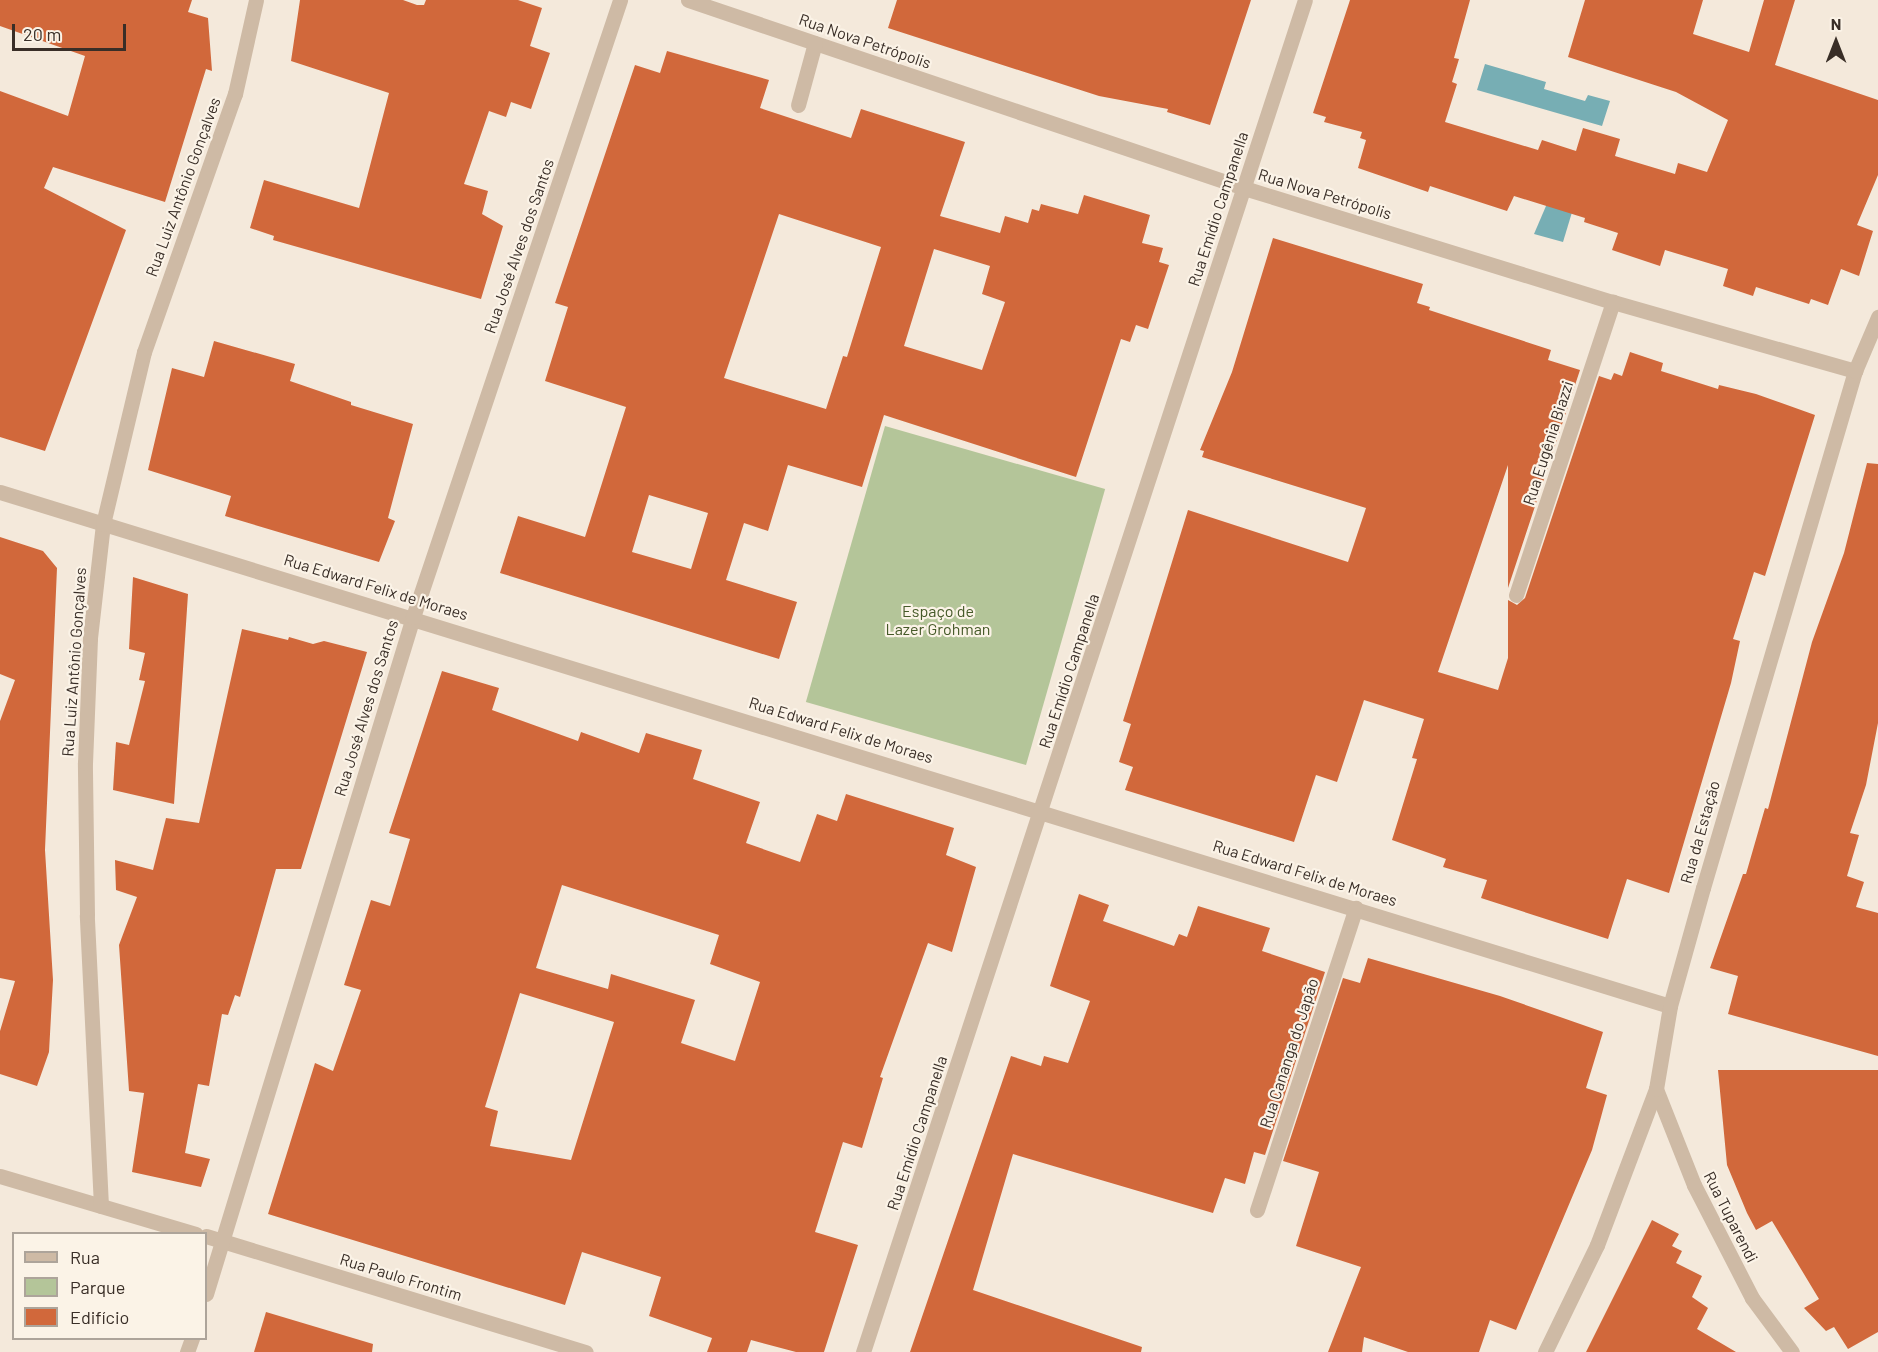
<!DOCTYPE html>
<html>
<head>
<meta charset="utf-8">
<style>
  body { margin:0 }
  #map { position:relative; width:1878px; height:1352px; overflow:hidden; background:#f4e9db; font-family:Barlow,sans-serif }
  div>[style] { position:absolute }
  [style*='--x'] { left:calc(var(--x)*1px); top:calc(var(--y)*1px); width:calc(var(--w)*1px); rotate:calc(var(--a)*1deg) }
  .green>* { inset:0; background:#b4c599; transform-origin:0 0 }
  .water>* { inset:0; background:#77aeb4 }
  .building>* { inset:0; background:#d1683b }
  .minor>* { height:15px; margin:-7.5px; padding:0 7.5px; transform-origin:7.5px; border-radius:7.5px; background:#cebaa5 }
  span { translate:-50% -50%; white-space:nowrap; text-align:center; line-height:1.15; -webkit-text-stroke:4.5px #fbf3e7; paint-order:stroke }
  .street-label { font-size:16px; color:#392e27 }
  .park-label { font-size:16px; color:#455928 }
  .legend { position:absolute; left:12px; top:1232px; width:195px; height:108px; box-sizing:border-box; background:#fbf3e7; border:2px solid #ada49a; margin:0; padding:8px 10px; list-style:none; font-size:18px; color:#392e27 }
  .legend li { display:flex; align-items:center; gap:12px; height:30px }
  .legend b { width:30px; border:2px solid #ada49a }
  .north { position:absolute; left:1806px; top:12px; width:60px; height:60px; -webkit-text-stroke:4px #fbf3e7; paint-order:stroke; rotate:0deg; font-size:16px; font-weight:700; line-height:24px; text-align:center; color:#392e27 }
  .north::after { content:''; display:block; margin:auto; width:21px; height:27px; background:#392e27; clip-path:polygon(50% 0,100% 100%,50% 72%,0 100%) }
  .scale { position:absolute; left:12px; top:24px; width:114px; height:27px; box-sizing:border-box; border:3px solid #392e27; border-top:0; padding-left:8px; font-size:18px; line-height:21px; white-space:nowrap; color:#392e27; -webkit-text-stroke:4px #fbf3e7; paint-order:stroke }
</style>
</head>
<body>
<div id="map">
  <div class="green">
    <div style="left:885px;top:426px;width:229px;height:287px;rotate:16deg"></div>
  </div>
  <div class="water">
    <div style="clip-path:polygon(1485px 64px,1546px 82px,1544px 89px,1585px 101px,1588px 95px,1610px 101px,1602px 126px,1477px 90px)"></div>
    <div style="clip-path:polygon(1552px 192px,1576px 199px,1563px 242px,1534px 234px)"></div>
  </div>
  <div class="building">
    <div style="clip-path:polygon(0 0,192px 0,188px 12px,208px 18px,212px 71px,206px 69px,165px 202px,53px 167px,44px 188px,126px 230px,45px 451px,0 437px,0 91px,68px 116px,85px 56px,0 26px)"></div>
    <div style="clip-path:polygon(300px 0,403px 0,417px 5px,424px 5px,426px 0,518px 0,542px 8px,530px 46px,550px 53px,531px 109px,511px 102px,506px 117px,489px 111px,464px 184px,488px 191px,482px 214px,503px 226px,481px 299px,273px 240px,274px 236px,250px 228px,264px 180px,359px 208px,389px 93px,291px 61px)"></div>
    <div style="clip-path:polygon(897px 0,1251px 0,1210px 125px,1167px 112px,1168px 109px,1099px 96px,888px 28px)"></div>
    <div style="clip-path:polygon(1350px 0,1470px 0,1454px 58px,1459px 59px,1452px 82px,1457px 84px,1445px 122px,1538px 150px,1542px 140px,1576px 151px,1583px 128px,1620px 139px,1615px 156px,1675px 174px,1678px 163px,1707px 172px,1728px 120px,1676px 92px,1568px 57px,1585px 0,1703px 0,1693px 34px,1749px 52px,1764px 0,1795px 0,1775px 65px,1878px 100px,1878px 175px,1857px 225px,1873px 231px,1859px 276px,1841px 269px,1828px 305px,1811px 299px,1809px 304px,1756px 287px,1753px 296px,1723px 286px,1728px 269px,1665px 250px,1660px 266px,1612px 250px,1618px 233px,1584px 222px,1585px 218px,1514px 196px,1507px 211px,1430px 186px,1428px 192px,1358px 168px,1366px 140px,1360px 138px,1362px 132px,1324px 122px,1326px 117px,1313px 113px)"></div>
    <div style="clip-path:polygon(evenodd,667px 51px,769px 80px,760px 108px,851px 138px,861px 109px,965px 142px,940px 216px,1000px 233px,1005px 216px,1028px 223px,1032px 209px,1039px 211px,1041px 204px,1078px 214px,1084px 195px,1150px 215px,1142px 243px,1163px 248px,1159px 262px,1169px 265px,1148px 329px,1136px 325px,1130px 342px,1121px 339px,1076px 477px,884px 415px,862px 487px,788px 465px,768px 531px,744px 523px,726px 580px,797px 602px,779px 659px,500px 573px,518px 516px,585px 537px,626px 407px,545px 381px,568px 307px,555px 303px,635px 65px,660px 73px,667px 51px,779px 214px,881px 247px,847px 357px,843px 356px,826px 409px,724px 378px,779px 214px,667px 51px,934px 249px,990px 266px,982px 294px,1005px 302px,982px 370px,904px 346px,934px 249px,667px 51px,649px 495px,708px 513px,691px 569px,632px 552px,649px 495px)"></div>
    <div style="clip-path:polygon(1273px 238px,1423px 284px,1417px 303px,1430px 307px,1429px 310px,1551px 350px,1548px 360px,1580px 370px,1508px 588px,1508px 465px,1438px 672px,1498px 690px,1508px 658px,1508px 600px,1517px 605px,1525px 598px,1599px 376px,1611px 380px,1614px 373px,1622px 376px,1630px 352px,1663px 363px,1661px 371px,1718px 389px,1719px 385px,1756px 394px,1815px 415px,1765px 576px,1754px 572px,1733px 639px,1740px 641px,1731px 683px,1669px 893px,1627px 879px,1608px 939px,1481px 898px,1487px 880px,1443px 867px,1446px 859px,1392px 840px,1417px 759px,1412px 758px,1424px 719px,1364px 700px,1337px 782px,1316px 775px,1294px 842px,1125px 790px,1133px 767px,1119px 762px,1131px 724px,1123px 721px,1188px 510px,1348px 562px,1366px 508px,1202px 457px,1204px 451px,1200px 450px,1232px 372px)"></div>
    <div style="clip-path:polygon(214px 341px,295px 364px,290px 381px,351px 402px,351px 405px,413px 424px,388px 518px,395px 521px,379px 562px,225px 516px,231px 496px,148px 470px,172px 368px,204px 377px)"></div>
    <div style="clip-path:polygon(1867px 463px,1878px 464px,1878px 723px,1866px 785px,1850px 833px,1859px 835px,1847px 876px,1864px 882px,1856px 907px,1878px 913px,1878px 1056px,1728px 1014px,1738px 976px,1710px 968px,1743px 874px,1746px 874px,1765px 808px,1768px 809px,1812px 642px,1844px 553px)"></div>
    <div style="clip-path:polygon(0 537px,43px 551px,57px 568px,45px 850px,53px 980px,49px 1052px,37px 1086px,0 1074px,0 1031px,15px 981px,0 978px,0 721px,15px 680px,0 674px)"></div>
    <div style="clip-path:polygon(133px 577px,188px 594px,174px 804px,113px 790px,116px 742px,129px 745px,145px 681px,139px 680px,145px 653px,129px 649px)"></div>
    <div style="clip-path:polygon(242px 629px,288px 640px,289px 637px,313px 644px,324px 641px,367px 652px,301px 869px,276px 869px,240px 997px,235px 995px,228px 1015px,222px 1014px,209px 1086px,198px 1084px,185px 1153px,210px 1159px,201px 1187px,132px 1172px,144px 1093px,129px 1091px,119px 945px,137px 897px,116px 890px,115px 860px,153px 870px,166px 818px,199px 823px)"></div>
    <div style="clip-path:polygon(evenodd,442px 671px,499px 688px,492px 710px,578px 741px,581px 732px,639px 753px,646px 733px,702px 750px,693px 779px,760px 802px,746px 843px,800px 862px,817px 814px,837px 821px,846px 794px,954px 828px,946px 855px,976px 867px,952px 952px,928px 943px,880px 1077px,883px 1078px,862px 1148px,843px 1142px,815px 1232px,858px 1245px,824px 1352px,796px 1352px,751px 1340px,747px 1352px,707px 1352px,712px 1338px,649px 1316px,661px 1277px,582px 1252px,565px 1305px,268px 1214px,315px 1063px,333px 1071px,361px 990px,344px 985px,371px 900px,390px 906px,410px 839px,389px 833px,442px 671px,562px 885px,719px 935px,710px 964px,760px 982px,735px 1061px,681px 1043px,695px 1000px,611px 974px,608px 989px,536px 968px,562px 885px,442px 671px,520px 993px,614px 1022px,571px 1160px,490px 1146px,498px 1111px,485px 1107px,520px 993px)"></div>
    <div style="clip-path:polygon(1079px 894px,1109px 905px,1103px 921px,1174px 946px,1179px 934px,1187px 937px,1198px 906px,1270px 928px,1262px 951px,1325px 972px,1265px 1155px,1254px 1152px,1245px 1184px,1225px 1178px,1213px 1213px,1013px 1154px,973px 1290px,1142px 1347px,1141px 1352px,910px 1352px,1011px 1056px,1041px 1066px,1044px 1056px,1068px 1063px,1090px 1001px,1050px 986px)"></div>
    <div style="clip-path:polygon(1368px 958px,1500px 996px,1603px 1032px,1586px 1088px,1607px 1095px,1592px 1150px,1516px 1330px,1490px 1320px,1479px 1352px,1408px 1352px,1364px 1337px,1362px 1352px,1328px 1352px,1361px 1267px,1296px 1246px,1319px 1172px,1283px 1161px,1343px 978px,1360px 983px)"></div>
    <div style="clip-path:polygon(1718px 1070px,1878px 1070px,1878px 1332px,1848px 1349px,1834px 1327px,1826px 1331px,1804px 1308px,1819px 1299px,1772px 1221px,1756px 1230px,1747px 1213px,1727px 1165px)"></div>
    <div style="clip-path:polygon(1652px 1220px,1679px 1234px,1672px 1246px,1682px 1251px,1676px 1263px,1702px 1276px,1692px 1297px,1708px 1308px,1697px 1329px,1736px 1352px,1586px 1352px)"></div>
    <div style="clip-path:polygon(266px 1312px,373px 1344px,372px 1352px,254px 1352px)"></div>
  </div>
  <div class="minor">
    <div style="--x:688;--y:0;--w:587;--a:18.68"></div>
    <div style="--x:1244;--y:188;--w:386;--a:17.2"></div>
    <div style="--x:1613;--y:302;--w:252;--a:15.9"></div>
    <div style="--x:798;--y:105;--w:64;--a:-74.7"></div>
    <div style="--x:0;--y:492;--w:1747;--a:17.11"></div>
    <div style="--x:1516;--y:595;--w:309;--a:-71.7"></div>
    <div style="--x:1656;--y:1089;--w:103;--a:68.4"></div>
    <div style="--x:1694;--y:1185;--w:127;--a:62.8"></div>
    <div style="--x:1752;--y:1298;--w:67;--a:53.5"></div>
    <div style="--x:0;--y:1176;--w:204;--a:16.5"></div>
    <div style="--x:101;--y:1206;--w:291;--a:-92.8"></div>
    <div style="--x:87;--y:915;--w:152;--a:-90.8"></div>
    <div style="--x:85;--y:763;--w:125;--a:-87.7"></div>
    <div style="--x:90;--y:638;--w:115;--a:-83.5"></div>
    <div style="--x:103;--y:524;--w:177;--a:-76.6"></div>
    <div style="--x:144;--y:352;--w:274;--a:-70.6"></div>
    <div style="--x:235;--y:94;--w:96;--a:-77.4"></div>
    <div style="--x:1257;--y:1210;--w:318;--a:-71.9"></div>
    <div style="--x:206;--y:1236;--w:397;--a:17"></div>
    <div style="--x:206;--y:1294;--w:708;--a:-73"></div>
    <div style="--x:413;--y:617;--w:651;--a:-71.45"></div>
    <div style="--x:187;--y:1352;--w:15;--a:-70"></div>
    <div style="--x:863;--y:1352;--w:1422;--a:-71.9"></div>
    <div style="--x:1545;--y:1352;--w:119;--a:-64.1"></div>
    <div style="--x:1597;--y:1245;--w:167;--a:-69.3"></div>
    <div style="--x:1656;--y:1089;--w:84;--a:-80.4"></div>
    <div style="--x:1670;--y:1006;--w:123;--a:-74.4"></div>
    <div style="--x:1703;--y:888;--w:539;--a:-73.62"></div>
    <div style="--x:1855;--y:371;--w:59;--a:-66.9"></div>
  </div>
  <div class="street-label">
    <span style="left:865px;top:41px;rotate:19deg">Rua Nova Petrópolis</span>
    <span style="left:183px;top:187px;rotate:-70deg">Rua Luiz Antônio Gonçalves</span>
    <span style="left:1325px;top:194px;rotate:17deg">Rua Nova Petrópolis</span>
    <span style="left:1218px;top:209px;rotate:-72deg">Rua Emídio Campanella</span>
    <span style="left:519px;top:246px;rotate:-71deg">Rua José Alves dos Santos</span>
    <span style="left:1548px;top:443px;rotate:-72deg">Rua Eugênia Biazzi</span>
    <span style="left:376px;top:587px;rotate:17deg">Rua Edward Felix de Moraes</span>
    <span style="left:74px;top:662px;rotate:-86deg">Rua Luiz Antônio Gonçalves</span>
    <span style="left:1069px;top:671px;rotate:-72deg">Rua Emídio Campanella</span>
    <span style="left:366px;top:708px;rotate:-73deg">Rua José Alves dos Santos</span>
    <span style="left:841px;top:730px;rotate:17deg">Rua Edward Felix de Moraes</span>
    <span style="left:1700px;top:832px;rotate:-74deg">Rua da Estação</span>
    <span style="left:1305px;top:873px;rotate:17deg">Rua Edward Felix de Moraes</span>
    <span style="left:1289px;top:1053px;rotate:-72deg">Rua Cananga do Japão</span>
    <span style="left:917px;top:1133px;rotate:-72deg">Rua Emídio Campanella</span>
    <span style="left:1731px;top:1217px;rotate:63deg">Rua Tuparendi</span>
    <span style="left:401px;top:1277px;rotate:17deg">Rua Paulo Frontim</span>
  </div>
  <div class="park-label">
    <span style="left:938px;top:620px">Espaço de<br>Lazer Grohman</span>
  </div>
  <ul class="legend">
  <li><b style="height:8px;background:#cebaa5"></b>Rua</li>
  <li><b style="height:16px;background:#b4c599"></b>Parque</li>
  <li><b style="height:16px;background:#d1683b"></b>Edifício</li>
  </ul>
  <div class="north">N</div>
  <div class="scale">20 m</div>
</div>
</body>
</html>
